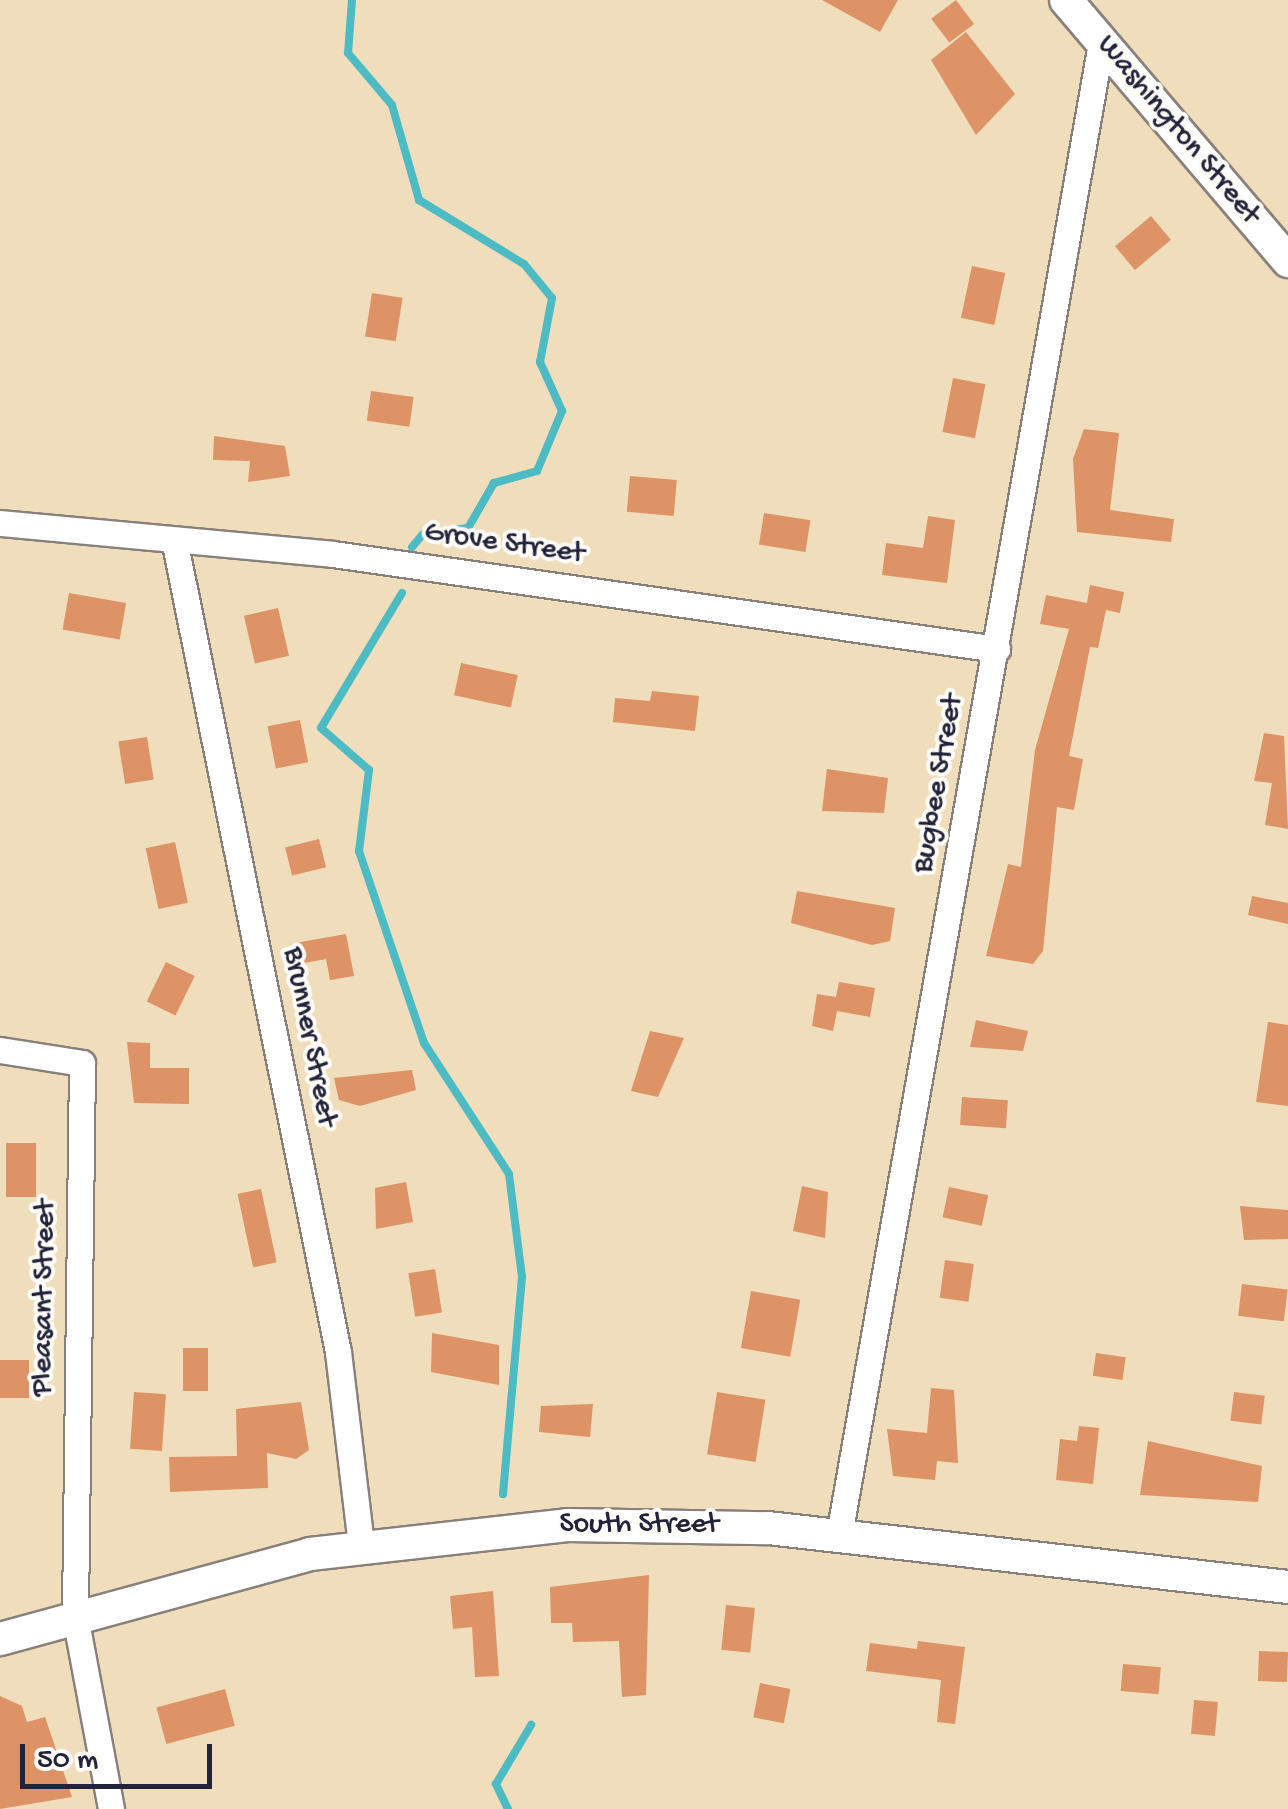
<!DOCTYPE html>
<html>
<head>
<meta charset="utf-8">
<style>
  body { margin:0 }
  #map { position:relative; width:1288px; height:1809px; overflow:hidden; background:#efddbb; font-family:"Gochi Hand",sans-serif }
  div>[style] { position:absolute }
  [style*='--x'] { left:calc(var(--x)*1px); top:calc(var(--y)*1px); width:calc(var(--w)*1px); rotate:calc(var(--a)*1deg) }
  .stream>* { height:8px; margin:-4px; padding:0 4px; transform-origin:4px; border-radius:4px; background:#4cbbc3 }
  .building>* { inset:0; background:#dd9366; transform-origin:0 0 }
  .roads { filter:drop-shadow(2px 0 #88807b) drop-shadow(-2px 0 #88807b) drop-shadow(0 2px #88807b) drop-shadow(0 -2px #88807b) }
  .minor>* { height:25px; margin:-12.5px; padding:0 12.5px; transform-origin:12.5px; border-radius:12.5px; background:#fff }
  .major>* { height:32px; margin:-16px; padding:0 16px; transform-origin:16px; border-radius:16px; background:#fff }
  span { translate:-50% -50%; white-space:nowrap; text-align:center; line-height:1.15; -webkit-text-stroke:8px #fdfcf7; paint-order:stroke }
  .street-label { font-size:30px; color:#22223b }
  .scale { position:absolute; left:20px; top:1744px; width:192px; height:45px; box-sizing:border-box; border:5px solid #22223b; border-top:0; padding-left:12px; font-size:30px; line-height:35px; white-space:nowrap; color:#22223b; -webkit-text-stroke:8px #fdfcf7; paint-order:stroke }
</style>
</head>
<body>
<div id="map">
  <div class="stream">
    <div style="--x:352;--y:0;--w:53;--a:94.3"></div>
    <div style="--x:348;--y:53;--w:68;--a:49.8"></div>
    <div style="--x:392;--y:105;--w:99;--a:74.1"></div>
    <div style="--x:419;--y:200;--w:123;--a:31.4"></div>
    <div style="--x:524;--y:264;--w:44;--a:50.5"></div>
    <div style="--x:552;--y:298;--w:65;--a:100.6"></div>
    <div style="--x:540;--y:362;--w:54;--a:65.8"></div>
    <div style="--x:562;--y:411;--w:65;--a:112.6"></div>
    <div style="--x:537;--y:471;--w:45;--a:164.4"></div>
    <div style="--x:494;--y:483;--w:52;--a:120"></div>
    <div style="--x:468;--y:528;--w:45;--a:172.4"></div>
    <div style="--x:423;--y:534;--w:17;--a:130"></div>
    <div style="--x:402;--y:593;--w:157;--a:121"></div>
    <div style="--x:321;--y:728;--w:64;--a:41.2"></div>
    <div style="--x:369;--y:770;--w:82;--a:97"></div>
    <div style="--x:359;--y:851;--w:203;--a:71.3"></div>
    <div style="--x:424;--y:1043;--w:156;--a:57"></div>
    <div style="--x:509;--y:1174;--w:104;--a:82.8"></div>
    <div style="--x:522;--y:1277;--w:218;--a:95"></div>
    <div style="--x:508;--y:1809;--w:28;--a:-116"></div>
    <div style="--x:496;--y:1784;--w:69;--a:-59.3"></div>
  </div>
  <div class="building">
    <div style="clip-path:polygon(822px 0,898px 0,880px 32px)"></div>
    <div style="left:956px;top:0;width:30px;height:31px;rotate:53deg"></div>
    <div style="clip-path:polygon(966px 32px,1015px 94px,976px 135px,931px 60px)"></div>
    <div style="left:1151px;top:216px;width:31px;height:47px;rotate:50deg"></div>
    <div style="left:972px;top:266px;width:34px;height:53px;rotate:12deg"></div>
    <div style="left:372px;top:293px;width:31px;height:44px;rotate:9deg"></div>
    <div style="left:953px;top:378px;width:33px;height:55px;rotate:11deg"></div>
    <div style="left:371px;top:391px;width:43px;height:30px;rotate:8deg"></div>
    <div style="clip-path:polygon(1084px 429px,1119px 433px,1110px 510px,1174px 519px,1171px 542px,1077px 532px,1073px 459px)"></div>
    <div style="clip-path:polygon(214px 436px,285px 446px,290px 476px,248px 482px,250px 461px,213px 460px)"></div>
    <div style="left:630px;top:476px;width:47px;height:36px;rotate:5deg"></div>
    <div style="left:764px;top:513px;width:47px;height:32px;rotate:9deg"></div>
    <div style="clip-path:polygon(928px 516px,955px 520px,947px 583px,882px 575px,886px 543px,923px 548px)"></div>
    <div style="clip-path:polygon(1090px 585px,1124px 592px,1120px 613px,1106px 610px,1098px 648px,1090px 647px,1069px 756px,1083px 759px,1074px 810px,1057px 807px,1043px 951px,1033px 964px,986px 956px,1008px 864px,1021px 867px,1035px 750px,1069px 629px,1040px 624px,1046px 595px,1087px 603px)"></div>
    <div style="left:69px;top:593px;width:58px;height:37px;rotate:10deg"></div>
    <div style="left:278px;top:608px;width:49px;height:35px;rotate:77deg"></div>
    <div style="left:461px;top:663px;width:58px;height:33px;rotate:12deg"></div>
    <div style="clip-path:polygon(652px 691px,699px 696px,695px 731px,613px 722px,615px 698px,650px 701px)"></div>
    <div style="left:300px;top:720px;width:43px;height:33px;rotate:79deg"></div>
    <div style="clip-path:polygon(1264px 733px,1284px 736px,1288px 829px,1265px 825px,1272px 783px,1254px 781px)"></div>
    <div style="left:147px;top:737px;width:43px;height:29px;rotate:81deg"></div>
    <div style="clip-path:polygon(827px 769px,888px 778px,884px 813px,822px 811px)"></div>
    <div style="left:319px;top:839px;width:29px;height:35px;rotate:76deg"></div>
    <div style="left:175px;top:842px;width:62px;height:30px;rotate:78deg"></div>
    <div style="clip-path:polygon(797px 891px,895px 908px,890px 941px,872px 945px,791px 923px)"></div>
    <div style="clip-path:polygon(1252px 896px,1288px 903px,1288px 924px,1248px 915px)"></div>
    <div style="clip-path:polygon(346px 934px,354px 976px,330px 980px,326px 959px,299px 964px,295px 943px)"></div>
    <div style="left:166px;top:962px;width:32px;height:44px;rotate:26deg"></div>
    <div style="clip-path:polygon(839px 982px,875px 988px,870px 1017px,837px 1011px,833px 1031px,812px 1026px,817px 994px,836px 997px)"></div>
    <div style="clip-path:polygon(976px 1020px,1028px 1031px,1023px 1051px,970px 1047px)"></div>
    <div style="clip-path:polygon(1268px 1022px,1288px 1025px,1288px 1106px,1256px 1102px)"></div>
    <div style="clip-path:polygon(650px 1031px,684px 1038px,658px 1097px,631px 1091px)"></div>
    <div style="clip-path:polygon(127px 1042px,150px 1043px,150px 1068px,189px 1068px,189px 1104px,134px 1103px)"></div>
    <div style="clip-path:polygon(412px 1070px,416px 1090px,360px 1106px,339px 1100px,334px 1078px)"></div>
    <div style="left:962px;top:1097px;width:46px;height:28px;rotate:4deg"></div>
    <div style="left:6px;top:1143px;width:30px;height:54px"></div>
    <div style="clip-path:polygon(406px 1182px,413px 1222px,376px 1229px,375px 1188px)"></div>
    <div style="clip-path:polygon(802px 1186px,828px 1192px,825px 1238px,793px 1231px)"></div>
    <div style="left:949px;top:1187px;width:40px;height:31px;rotate:12deg"></div>
    <div style="left:261px;top:1189px;width:75px;height:24px;rotate:78deg"></div>
    <div style="clip-path:polygon(1240px 1206px,1288px 1210px,1288px 1239px,1244px 1240px)"></div>
    <div style="left:945px;top:1260px;width:29px;height:38px;rotate:8deg"></div>
    <div style="left:435px;top:1269px;width:44px;height:27px;rotate:81deg"></div>
    <div style="left:1242px;top:1284px;width:46px;height:32px;rotate:7deg"></div>
    <div style="left:751px;top:1291px;width:50px;height:58px;rotate:10deg"></div>
    <div style="clip-path:polygon(432px 1333px,499px 1345px,499px 1385px,431px 1372px)"></div>
    <div style="left:183px;top:1348px;width:25px;height:43px"></div>
    <div style="left:1096px;top:1353px;width:30px;height:23px;rotate:8deg"></div>
    <div style="left:0;top:1360px;width:29px;height:38px"></div>
    <div style="clip-path:polygon(931px 1388px,954px 1390px,958px 1463px,937px 1461px,935px 1480px,893px 1476px,887px 1429px,927px 1433px)"></div>
    <div style="left:134px;top:1392px;width:32px;height:57px;rotate:4deg"></div>
    <div style="left:717px;top:1392px;width:49px;height:63px;rotate:9deg"></div>
    <div style="left:1234px;top:1392px;width:31px;height:29px;rotate:7deg"></div>
    <div style="clip-path:polygon(301px 1402px,309px 1450px,296px 1459px,267px 1453px,268px 1488px,170px 1492px,169px 1457px,237px 1456px,236px 1409px)"></div>
    <div style="clip-path:polygon(593px 1404px,590px 1437px,539px 1432px,541px 1406px)"></div>
    <div style="clip-path:polygon(1079px 1426px,1099px 1428px,1093px 1484px,1056px 1480px,1060px 1439px,1077px 1441px)"></div>
    <div style="clip-path:polygon(1148px 1441px,1262px 1466px,1258px 1502px,1140px 1495px)"></div>
    <div style="clip-path:polygon(649px 1575px,646px 1695px,622px 1697px,619px 1641px,573px 1642px,572px 1623px,551px 1623px,550px 1587px)"></div>
    <div style="clip-path:polygon(493px 1591px,499px 1676px,475px 1677px,472px 1627px,453px 1629px,450px 1596px)"></div>
    <div style="left:726px;top:1605px;width:29px;height:45px;rotate:6deg"></div>
    <div style="clip-path:polygon(918px 1641px,965px 1647px,955px 1724px,937px 1722px,941px 1680px,866px 1671px,870px 1643px,917px 1649px)"></div>
    <div style="left:1259px;top:1651px;width:29px;height:30px;rotate:2deg"></div>
    <div style="left:1123px;top:1664px;width:38px;height:27px;rotate:5deg"></div>
    <div style="left:760px;top:1683px;width:31px;height:35px;rotate:11deg"></div>
    <div style="left:225px;top:1689px;width:38px;height:71px;rotate:75deg"></div>
    <div style="clip-path:polygon(0 1696px,22px 1706px,27px 1722px,45px 1717px,72px 1797px,0 1809px)"></div>
    <div style="left:1194px;top:1700px;width:24px;height:34px;rotate:5deg"></div>
  </div>
  <div class="roads">
    <div class="minor">
      <div style="--x:0;--y:523;--w:334;--a:5.3"></div>
      <div style="--x:333;--y:554;--w:671;--a:8.14"></div>
      <div style="--x:175;--y:544;--w:824;--a:78.59"></div>
      <div style="--x:338;--y:1352;--w:195;--a:83.2"></div>
      <div style="--x:0;--y:1050;--w:83;--a:9"></div>
      <div style="--x:82;--y:1063;--w:553;--a:90.73"></div>
      <div style="--x:75;--y:1616;--w:196;--a:79.4"></div>
      <div style="--x:839;--y:1535;--w:1515;--a:-80.04"></div>
    </div>
    <div class="major">
      <div style="--x:1066;--y:0;--w:343;--a:49.6"></div>
      <div style="--x:0;--y:1639;--w:321;--a:-15.3"></div>
      <div style="--x:310;--y:1554;--w:259;--a:-6.4"></div>
      <div style="--x:567;--y:1525;--w:201;--a:0.9"></div>
      <div style="--x:768;--y:1528;--w:523;--a:6.47"></div>
    </div>
  </div>
  <div class="street-label">
    <span style="left:1177px;top:131px;rotate:50deg">Washington Street</span>
    <span style="left:504px;top:545px;rotate:8deg">Grove Street</span>
    <span style="left:940px;top:784px;rotate:-80deg">Bugbee Street</span>
    <span style="left:308px;top:1037px;rotate:79deg">Brunner Street</span>
    <span style="left:46px;top:1298px;rotate:-89deg">Pleasant Street</span>
    <span style="left:639px;top:1526px">South Street</span>
  </div>
  <div class="scale">50 m</div>
</div>
</body>
</html>
